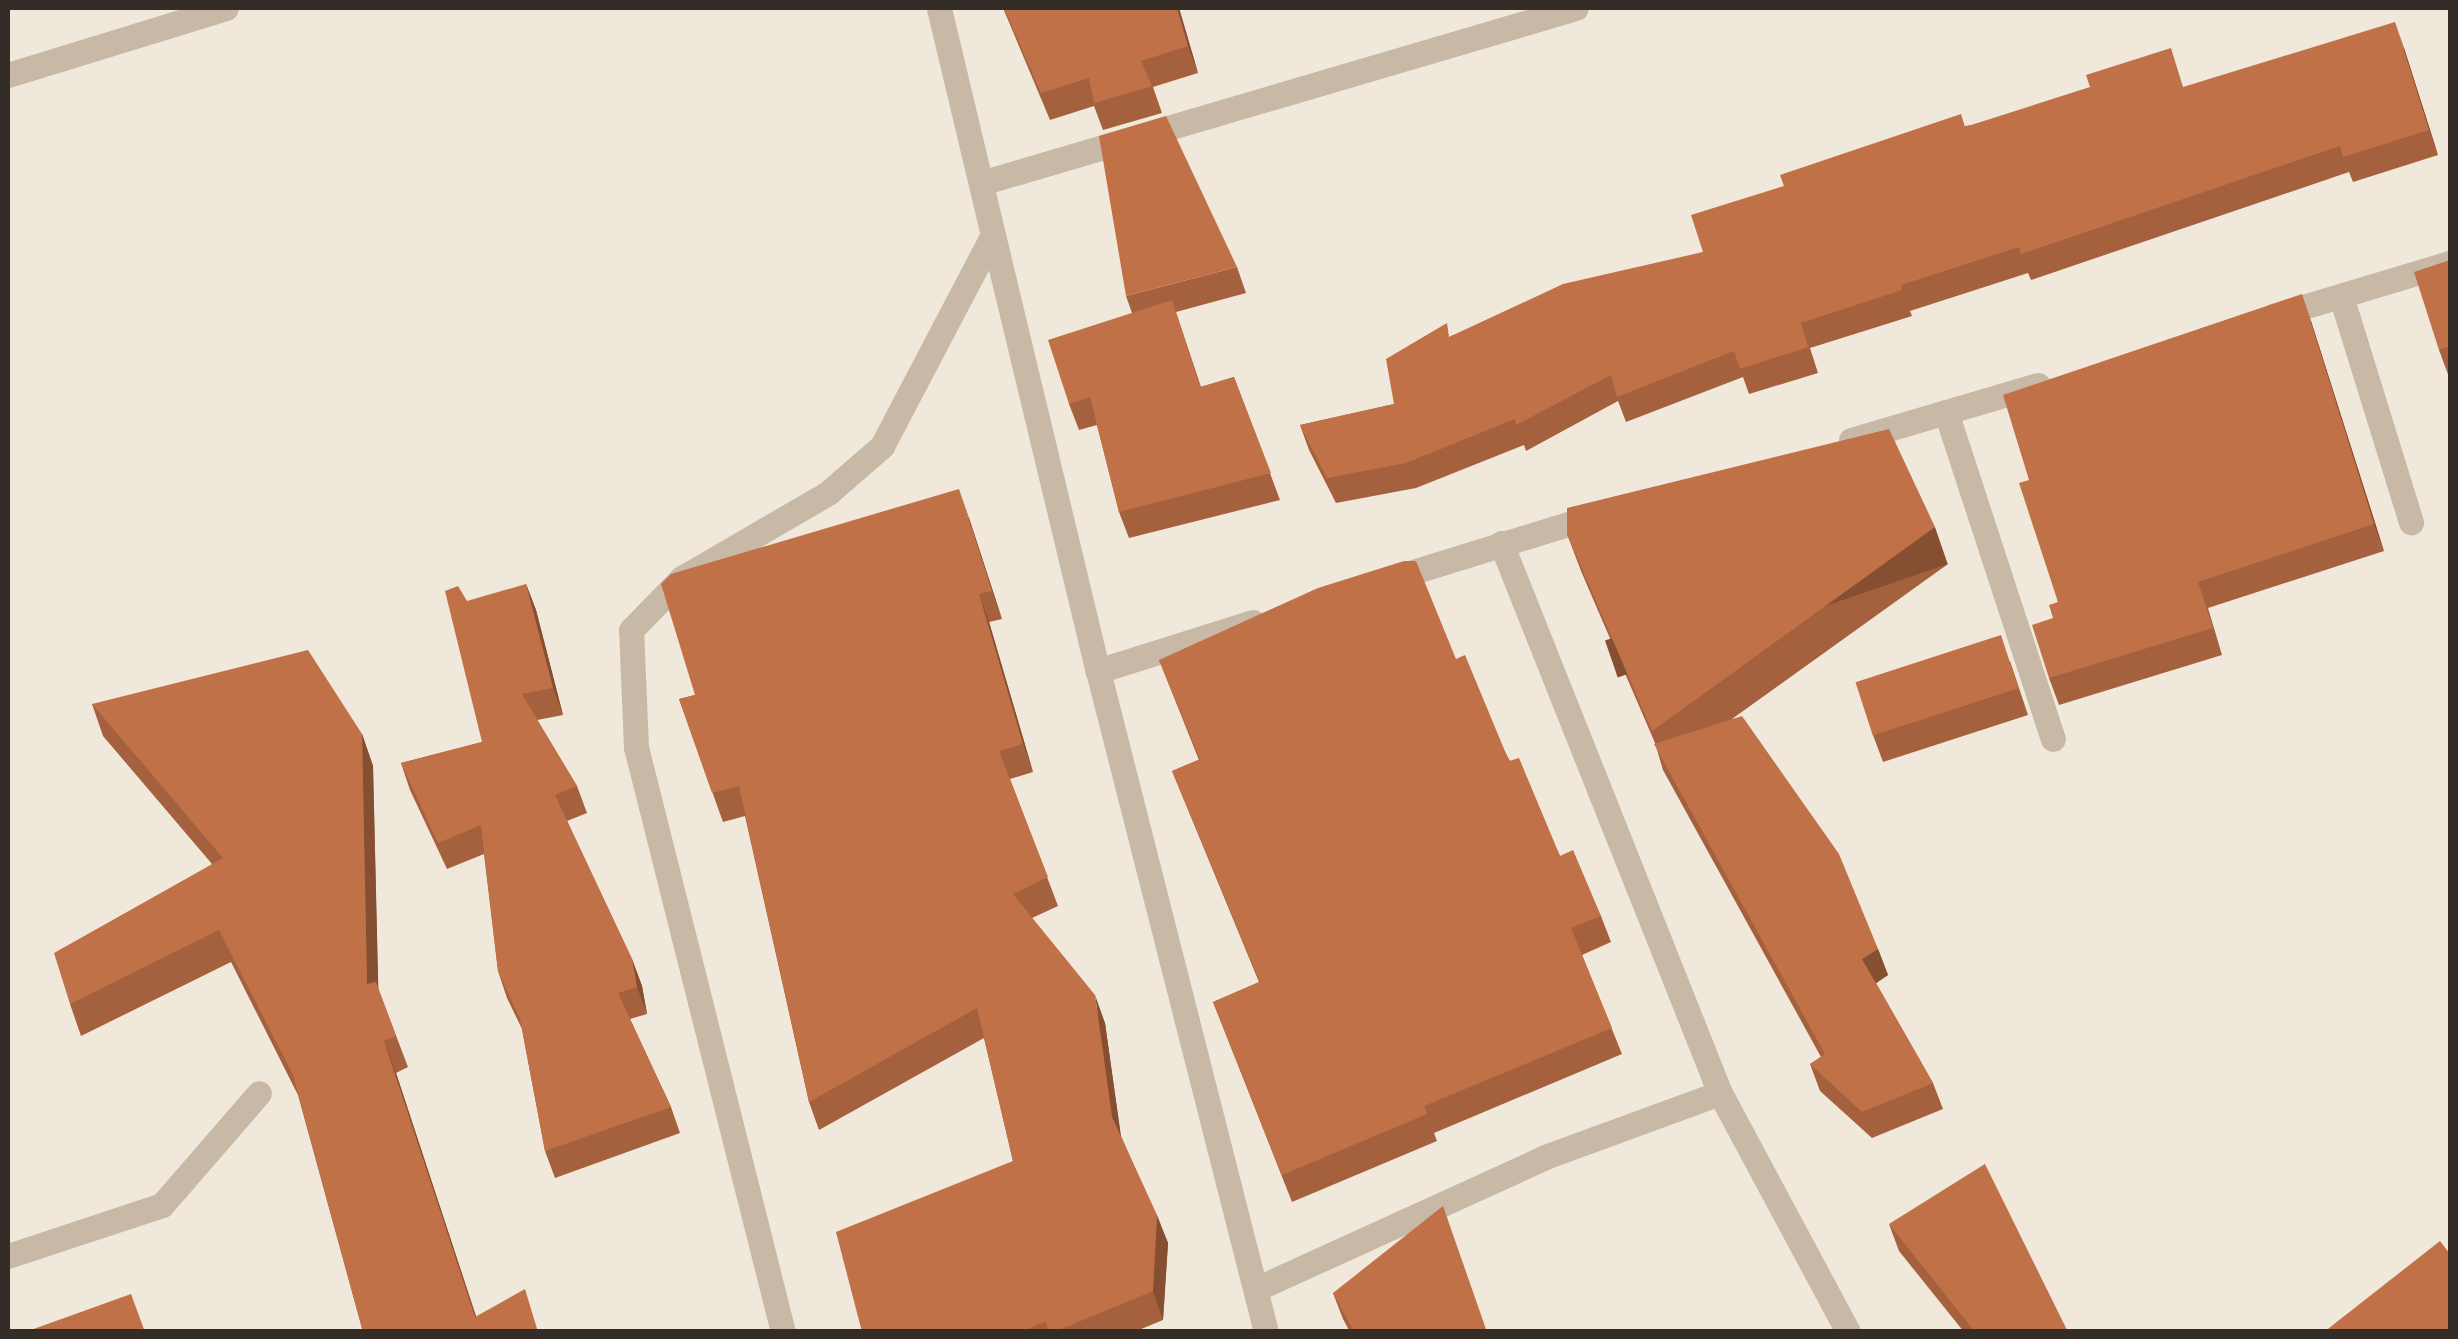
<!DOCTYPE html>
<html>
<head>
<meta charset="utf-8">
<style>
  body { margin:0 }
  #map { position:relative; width:2458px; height:1339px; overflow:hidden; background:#f0e8da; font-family:Roboto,sans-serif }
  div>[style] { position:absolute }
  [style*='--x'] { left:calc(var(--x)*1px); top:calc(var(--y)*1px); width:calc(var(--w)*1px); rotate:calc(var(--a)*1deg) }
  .minor>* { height:25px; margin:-12.5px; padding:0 12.5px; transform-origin:12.5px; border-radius:12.5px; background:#c7b9a6 }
  .wall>* { inset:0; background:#a5613e }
  .shaded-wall>* { inset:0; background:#864f32; transform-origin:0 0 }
  .building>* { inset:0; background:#c07148; transform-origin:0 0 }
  span { translate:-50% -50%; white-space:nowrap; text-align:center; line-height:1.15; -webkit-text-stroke:10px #f8f1e6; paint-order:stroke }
  .frame { position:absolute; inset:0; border:10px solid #342c27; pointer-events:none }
</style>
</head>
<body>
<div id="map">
  <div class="minor">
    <div style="--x:8;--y:75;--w:228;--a:-17.1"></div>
    <div style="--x:981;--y:183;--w:620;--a:-16.39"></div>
    <div style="--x:993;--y:235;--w:448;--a:76.5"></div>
    <div style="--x:2341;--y:296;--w:237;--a:72.8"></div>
    <div style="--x:2273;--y:316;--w:185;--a:-16.7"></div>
    <div style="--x:1946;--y:412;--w:344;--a:71.9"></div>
    <div style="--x:1851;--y:440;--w:195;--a:-16.4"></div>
    <div style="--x:1501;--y:543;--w:592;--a:68.29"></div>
    <div style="--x:1720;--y:1093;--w:271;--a:61.8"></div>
    <div style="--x:1387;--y:580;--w:220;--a:-17.2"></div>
    <div style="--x:1253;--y:622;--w:163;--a:162.5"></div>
    <div style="--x:1098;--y:671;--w:682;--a:75.74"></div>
    <div style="--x:8;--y:1256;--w:162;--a:-18.3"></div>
    <div style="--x:162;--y:1205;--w:148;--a:-49.1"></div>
    <div style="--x:1256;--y:1289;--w:318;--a:-24.5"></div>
    <div style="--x:1545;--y:1157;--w:186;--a:-20.1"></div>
    <div style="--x:783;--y:1332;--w:603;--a:-104.11"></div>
    <div style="--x:636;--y:747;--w:117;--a:-92.4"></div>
    <div style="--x:631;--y:630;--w:73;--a:-45.6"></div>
    <div style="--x:682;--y:578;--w:169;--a:-30.2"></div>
    <div style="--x:828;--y:493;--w:72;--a:-41"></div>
    <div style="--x:882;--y:446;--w:238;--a:-62.3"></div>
    <div style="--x:993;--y:235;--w:233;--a:-103.4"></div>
  </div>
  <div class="wall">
    <div style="clip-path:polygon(1003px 8px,1179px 8px,1198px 73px,1153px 87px,1162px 113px,1103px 130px,1094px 106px,1050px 120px)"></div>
    <div style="clip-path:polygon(2404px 48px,2438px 155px,2353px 182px,2349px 172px,2031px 280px,2028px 273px,1910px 311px,1912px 316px,1810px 348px,1818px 373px,1749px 394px,1743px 377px,1626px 422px,1618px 401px,1526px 451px,1524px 445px,1416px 488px,1336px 503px,1309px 450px,1300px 425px,1394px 404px,1451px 336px,1703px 252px,1966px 126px)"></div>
    <div style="clip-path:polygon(2450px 260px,2450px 376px,2449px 377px,2439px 350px)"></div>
    <div style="clip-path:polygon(1237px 267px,1246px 293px,1176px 312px,1201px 387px,1234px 377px,1280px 500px,1129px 538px,1119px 512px,1097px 425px,1079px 430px,1069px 404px,1132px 313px,1126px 296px)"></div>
    <div style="clip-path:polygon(2311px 321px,2384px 551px,2208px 608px,2222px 655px,2059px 705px,2049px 678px,2053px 618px,2058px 602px,2029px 480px)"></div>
    <div style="clip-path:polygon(969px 518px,1002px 619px,989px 622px,1033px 772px,1010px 779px,1058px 906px,1032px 918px,1105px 1023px,1121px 1136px,1168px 1243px,1163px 1320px,1134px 1332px,862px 1332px,1013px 1161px,984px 1038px,819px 1130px,809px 1102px,745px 816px,723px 822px,679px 699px,695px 695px)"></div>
    <div style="clip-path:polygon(1567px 534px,1948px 564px,1732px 719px,1878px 949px,1888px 975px,1876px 983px,1933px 1083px,1943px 1109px,1872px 1138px,1820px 1091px,1810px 1064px,1821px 1057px,1663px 770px,1655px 743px,1581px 571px)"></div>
    <div style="clip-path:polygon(526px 584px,536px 610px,563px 715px,537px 720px,577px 786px,587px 813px,567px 821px,632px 959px,642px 986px,647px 1014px,630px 1019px,671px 1107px,680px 1133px,555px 1178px,545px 1151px,522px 1029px,507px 998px,498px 971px,484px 854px,447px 869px,410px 790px,401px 763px,482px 742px)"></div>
    <div style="clip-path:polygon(1456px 659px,1560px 856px,1601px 916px,1611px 942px,1582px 955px,1622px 1054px,1434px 1133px,1437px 1141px,1292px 1202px,1213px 1002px,1259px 982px,1172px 771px,1199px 760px,1159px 660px)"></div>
    <div style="clip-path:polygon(2010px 661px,2028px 715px,1883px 762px,1873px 735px)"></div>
    <div style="clip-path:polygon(92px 704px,362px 734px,373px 766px,378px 988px,408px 1067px,396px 1073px,476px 1316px,540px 1332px,363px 1332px,298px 1095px,231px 962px,81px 1036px,70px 1004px,212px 864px,103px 736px)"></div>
    <div style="clip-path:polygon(1889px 1224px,2068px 1332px,1964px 1332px,1899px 1251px)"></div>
    <div style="clip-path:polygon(1333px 1293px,1487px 1332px,1350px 1332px,1343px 1319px)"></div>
  </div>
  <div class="shaded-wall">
    <div style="clip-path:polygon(1177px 8px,1179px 8px,1198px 73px,1188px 46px)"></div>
    <div style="clip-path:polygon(2395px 22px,2404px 48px,2438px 155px,2429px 130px)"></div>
    <div style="clip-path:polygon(2302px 294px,2311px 321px,2384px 551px,2374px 524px)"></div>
    <div style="clip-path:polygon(959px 489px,969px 518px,1002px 619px,992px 591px)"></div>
    <div style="left:1935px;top:527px;width:39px;height:349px;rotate:71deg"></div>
    <div style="clip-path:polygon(526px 584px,536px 610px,563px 715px,553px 688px)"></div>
    <div style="clip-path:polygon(979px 594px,989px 622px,1033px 772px,1023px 744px)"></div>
    <div style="clip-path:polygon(362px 734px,373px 766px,379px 1016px,367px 984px)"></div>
    <div style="clip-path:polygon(1878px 949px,1888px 975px,1872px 986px,1862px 959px)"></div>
    <div style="clip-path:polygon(632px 959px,642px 986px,647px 1014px,637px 987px)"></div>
    <div style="clip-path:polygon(1095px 995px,1105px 1023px,1122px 1145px,1112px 1117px)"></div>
    <div style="clip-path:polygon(384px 1041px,396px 1073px,481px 1332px,480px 1332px)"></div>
    <div style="clip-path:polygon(1157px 1215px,1168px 1243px,1163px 1320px,1153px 1291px)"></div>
  </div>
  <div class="building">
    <div style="clip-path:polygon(1004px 8px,1177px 8px,1188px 46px,1141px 61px,1152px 86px,1094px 103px,1089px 78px,1041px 93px)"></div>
    <div style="clip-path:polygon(2395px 22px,2429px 130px,2343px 157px,2340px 146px,2021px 254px,2019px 247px,1901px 285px,1902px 290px,1801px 323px,1808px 347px,1740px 369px,1734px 351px,1617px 397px,1611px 375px,1516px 425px,1515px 419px,1406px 463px,1327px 478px,1300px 425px,1394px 404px,1386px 359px,1447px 323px,1449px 337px,1563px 284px,1703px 252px,1691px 215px,1784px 186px,1780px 175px,1961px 114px,1965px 127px,2090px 87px,2086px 75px,2171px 48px,2183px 87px)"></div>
    <div style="clip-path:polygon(1166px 116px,1237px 267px,1126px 296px,1099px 136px)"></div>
    <div style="clip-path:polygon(2450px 260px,2450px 346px,2439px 350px,2414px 272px)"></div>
    <div style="clip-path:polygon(2302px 294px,2374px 524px,2198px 582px,2213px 628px,2049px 678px,2032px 625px,2053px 618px,2049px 605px,2058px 602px,2019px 483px,2029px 480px,2003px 395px)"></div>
    <div style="clip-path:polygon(1172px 300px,1200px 387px,1234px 377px,1271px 473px,1119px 512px,1090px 397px,1069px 404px,1048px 340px)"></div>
    <div style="clip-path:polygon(1889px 429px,1935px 527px,1652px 731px,1567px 534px,1567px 508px)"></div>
    <div style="clip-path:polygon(959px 489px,992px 591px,979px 594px,1023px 744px,999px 751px,1048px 877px,1013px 894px,1095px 995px,1112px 1117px,1157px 1215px,1153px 1291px,1054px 1332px,1048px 1332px,1046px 1321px,1022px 1332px,862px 1332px,836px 1232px,1013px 1161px,977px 1008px,809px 1102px,739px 786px,712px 793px,679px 699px,695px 695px,661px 584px,671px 574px)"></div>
    <div style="clip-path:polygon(1404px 561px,1416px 561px,1456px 659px,1465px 655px,1509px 761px,1519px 758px,1560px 856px,1573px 850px,1601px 916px,1571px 928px,1612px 1028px,1424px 1106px,1427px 1114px,1282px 1175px,1213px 1002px,1260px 982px,1172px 771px,1200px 759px,1159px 660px,1318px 588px)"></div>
    <div style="clip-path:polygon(526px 584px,553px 688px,522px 694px,577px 786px,555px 795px,632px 959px,637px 987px,618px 993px,671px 1107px,545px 1151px,520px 1019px,498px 971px,481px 825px,438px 843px,401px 763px,482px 742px,445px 591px,458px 586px,467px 601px)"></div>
    <div style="left:2001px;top:635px;width:56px;height:153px;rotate:72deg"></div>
    <div style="clip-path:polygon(308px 650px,362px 734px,367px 984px,376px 982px,396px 1036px,384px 1041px,475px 1317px,525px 1289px,538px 1332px,363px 1332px,293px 1075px,219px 930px,70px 1004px,54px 953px,223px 858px,92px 704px)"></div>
    <div style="clip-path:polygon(1742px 716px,1839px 854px,1878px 949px,1862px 959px,1933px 1083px,1862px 1112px,1810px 1064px,1825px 1054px,1654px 744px)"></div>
    <div style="clip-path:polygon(1985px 1164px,2068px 1332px,1975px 1332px,1889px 1224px)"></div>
    <div style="clip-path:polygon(1443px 1206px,1487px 1332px,1354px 1332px,1333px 1293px)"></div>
    <div style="clip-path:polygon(2440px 1241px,2450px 1254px,2450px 1332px,2324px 1332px)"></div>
    <div style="clip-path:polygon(131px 1294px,145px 1332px,28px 1331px)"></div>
  </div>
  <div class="frame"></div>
</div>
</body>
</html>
